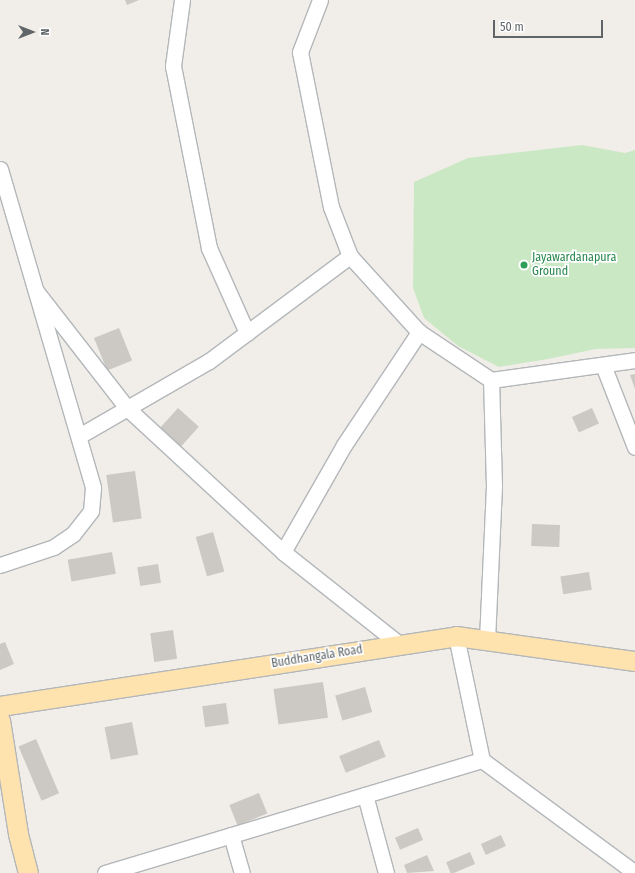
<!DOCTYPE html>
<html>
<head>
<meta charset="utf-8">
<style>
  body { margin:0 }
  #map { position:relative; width:635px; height:873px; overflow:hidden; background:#f1ede8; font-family:"Fira Sans Condensed",sans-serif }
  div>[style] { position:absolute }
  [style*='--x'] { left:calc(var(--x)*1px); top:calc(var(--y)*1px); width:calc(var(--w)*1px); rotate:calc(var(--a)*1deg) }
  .green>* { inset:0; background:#cbe8c5 }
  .building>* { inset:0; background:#ccc8c4; transform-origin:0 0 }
  .roads { filter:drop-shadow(1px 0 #b3b7ba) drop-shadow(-1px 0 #b3b7ba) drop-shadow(0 1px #b3b7ba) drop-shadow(0 -1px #b3b7ba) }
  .minor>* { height:15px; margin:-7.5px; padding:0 7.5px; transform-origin:7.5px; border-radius:7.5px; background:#fff }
  .major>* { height:19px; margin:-9.5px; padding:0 9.5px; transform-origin:9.5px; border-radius:9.5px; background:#ffe3af }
  .dots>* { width:11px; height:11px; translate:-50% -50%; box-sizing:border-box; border:2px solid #fff; border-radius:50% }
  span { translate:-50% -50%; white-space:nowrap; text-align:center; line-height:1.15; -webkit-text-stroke:3.5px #fff; paint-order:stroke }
  .leisure-label { font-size:12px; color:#27864d }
  .left { translate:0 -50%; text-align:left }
  .street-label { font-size:12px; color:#5f6568 }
  .north { position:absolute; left:12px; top:12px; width:40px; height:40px; -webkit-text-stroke:3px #fff; paint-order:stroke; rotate:90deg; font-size:11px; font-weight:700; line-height:16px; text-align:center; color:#5f6568 }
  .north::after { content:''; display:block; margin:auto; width:14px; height:18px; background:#5f6568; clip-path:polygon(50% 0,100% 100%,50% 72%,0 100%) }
  .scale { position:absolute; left:493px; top:20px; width:110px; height:18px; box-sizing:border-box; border:2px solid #5f6568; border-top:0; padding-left:5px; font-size:12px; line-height:14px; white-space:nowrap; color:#5f6568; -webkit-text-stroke:3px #fff; paint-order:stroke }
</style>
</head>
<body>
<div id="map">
  <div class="green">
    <div style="clip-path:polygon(582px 145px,625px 153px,635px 150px,635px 348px,596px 349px,548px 359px,499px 367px,458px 346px,424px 318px,413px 288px,414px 182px,468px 158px)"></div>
  </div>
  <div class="building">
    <div style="clip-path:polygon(125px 0,139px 0,127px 5px)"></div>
    <div style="left:119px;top:328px;width:35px;height:27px;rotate:68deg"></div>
    <div style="clip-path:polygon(635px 374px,635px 389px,630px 375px)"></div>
    <div style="left:178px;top:408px;width:28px;height:29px;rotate:42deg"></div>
    <div style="left:592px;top:408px;width:17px;height:22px;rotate:66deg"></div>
    <div style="left:135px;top:471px;width:48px;height:29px;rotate:82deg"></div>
    <div style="left:532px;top:524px;width:28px;height:22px;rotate:2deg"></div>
    <div style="left:213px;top:532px;width:41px;height:18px;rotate:74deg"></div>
    <div style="left:112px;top:552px;width:22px;height:45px;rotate:80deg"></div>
    <div style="left:158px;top:564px;width:19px;height:21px;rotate:81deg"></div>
    <div style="left:589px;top:572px;width:18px;height:29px;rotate:81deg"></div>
    <div style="left:173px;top:630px;width:29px;height:23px;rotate:82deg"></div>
    <div style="clip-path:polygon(5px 642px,14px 664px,0 670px,0 644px)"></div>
    <div style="left:323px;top:682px;width:36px;height:50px;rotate:82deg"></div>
    <div style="left:365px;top:687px;width:26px;height:31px;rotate:74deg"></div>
    <div style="left:226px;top:703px;width:21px;height:24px;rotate:82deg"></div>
    <div style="left:132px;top:722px;width:33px;height:28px;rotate:79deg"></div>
    <div style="left:36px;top:739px;width:59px;height:19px;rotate:67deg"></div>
    <div style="left:379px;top:740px;width:18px;height:43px;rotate:68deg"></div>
    <div style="left:259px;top:793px;width:22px;height:32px;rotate:68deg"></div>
    <div style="left:418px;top:828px;width:13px;height:25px;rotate:67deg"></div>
    <div style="left:501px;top:835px;width:12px;height:22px;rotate:66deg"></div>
    <div style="left:470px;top:852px;width:13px;height:26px;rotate:67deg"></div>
    <div style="clip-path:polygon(427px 855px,434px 871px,407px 873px,404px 865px)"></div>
  </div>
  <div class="roads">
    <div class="minor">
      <div style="--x:182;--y:0;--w:67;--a:97.8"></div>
      <div style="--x:173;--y:66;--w:186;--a:78.8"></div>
      <div style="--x:209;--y:248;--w:93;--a:65.9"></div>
      <div style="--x:320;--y:0;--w:56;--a:111"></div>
      <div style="--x:300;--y:52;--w:158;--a:78.7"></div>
      <div style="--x:331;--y:207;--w:53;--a:68.8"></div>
      <div style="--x:350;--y:256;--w:103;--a:47.8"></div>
      <div style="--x:419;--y:332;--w:87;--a:33.7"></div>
      <div style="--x:491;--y:380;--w:145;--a:-7.9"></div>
      <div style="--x:0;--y:169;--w:332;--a:73.7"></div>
      <div style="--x:93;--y:488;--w:23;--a:95"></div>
      <div style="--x:91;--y:511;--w:29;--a:128"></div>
      <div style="--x:73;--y:534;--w:23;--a:146"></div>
      <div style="--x:54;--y:547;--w:57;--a:161.6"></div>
      <div style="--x:36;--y:291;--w:148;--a:52.1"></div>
      <div style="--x:127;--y:408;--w:212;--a:42.7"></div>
      <div style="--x:283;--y:552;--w:148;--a:38.4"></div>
      <div style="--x:603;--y:365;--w:88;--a:68.7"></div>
      <div style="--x:79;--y:436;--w:150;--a:-30"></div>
      <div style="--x:209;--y:361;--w:176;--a:-36.7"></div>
      <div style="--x:283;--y:552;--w:123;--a:-60.3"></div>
      <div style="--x:344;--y:445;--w:136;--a:-56.4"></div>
      <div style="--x:456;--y:636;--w:127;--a:78.2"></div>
      <div style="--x:487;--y:640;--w:154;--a:-87.4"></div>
      <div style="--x:494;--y:486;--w:106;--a:-91.6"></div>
      <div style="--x:365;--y:795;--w:81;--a:74.9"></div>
      <div style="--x:231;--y:835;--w:40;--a:74"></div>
      <div style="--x:105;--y:873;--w:394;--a:-16.7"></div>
      <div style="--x:482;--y:760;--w:190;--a:36.4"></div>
    </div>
    <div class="major">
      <div style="--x:0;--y:706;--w:461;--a:-8.7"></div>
      <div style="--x:456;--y:636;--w:181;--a:8"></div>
      <div style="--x:0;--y:720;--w:115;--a:81"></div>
      <div style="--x:18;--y:834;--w:40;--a:75.6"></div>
    </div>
  </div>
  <div class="dots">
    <div style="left:524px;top:265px;background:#2e9e5b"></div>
  </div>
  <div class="leisure-label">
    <span class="left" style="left:532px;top:265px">Jayawardanapura<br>Ground</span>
  </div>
  <div class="street-label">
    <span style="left:317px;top:657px;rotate:-9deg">Buddhangala Road</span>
  </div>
  <div class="north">N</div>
  <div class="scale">50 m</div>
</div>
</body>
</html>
